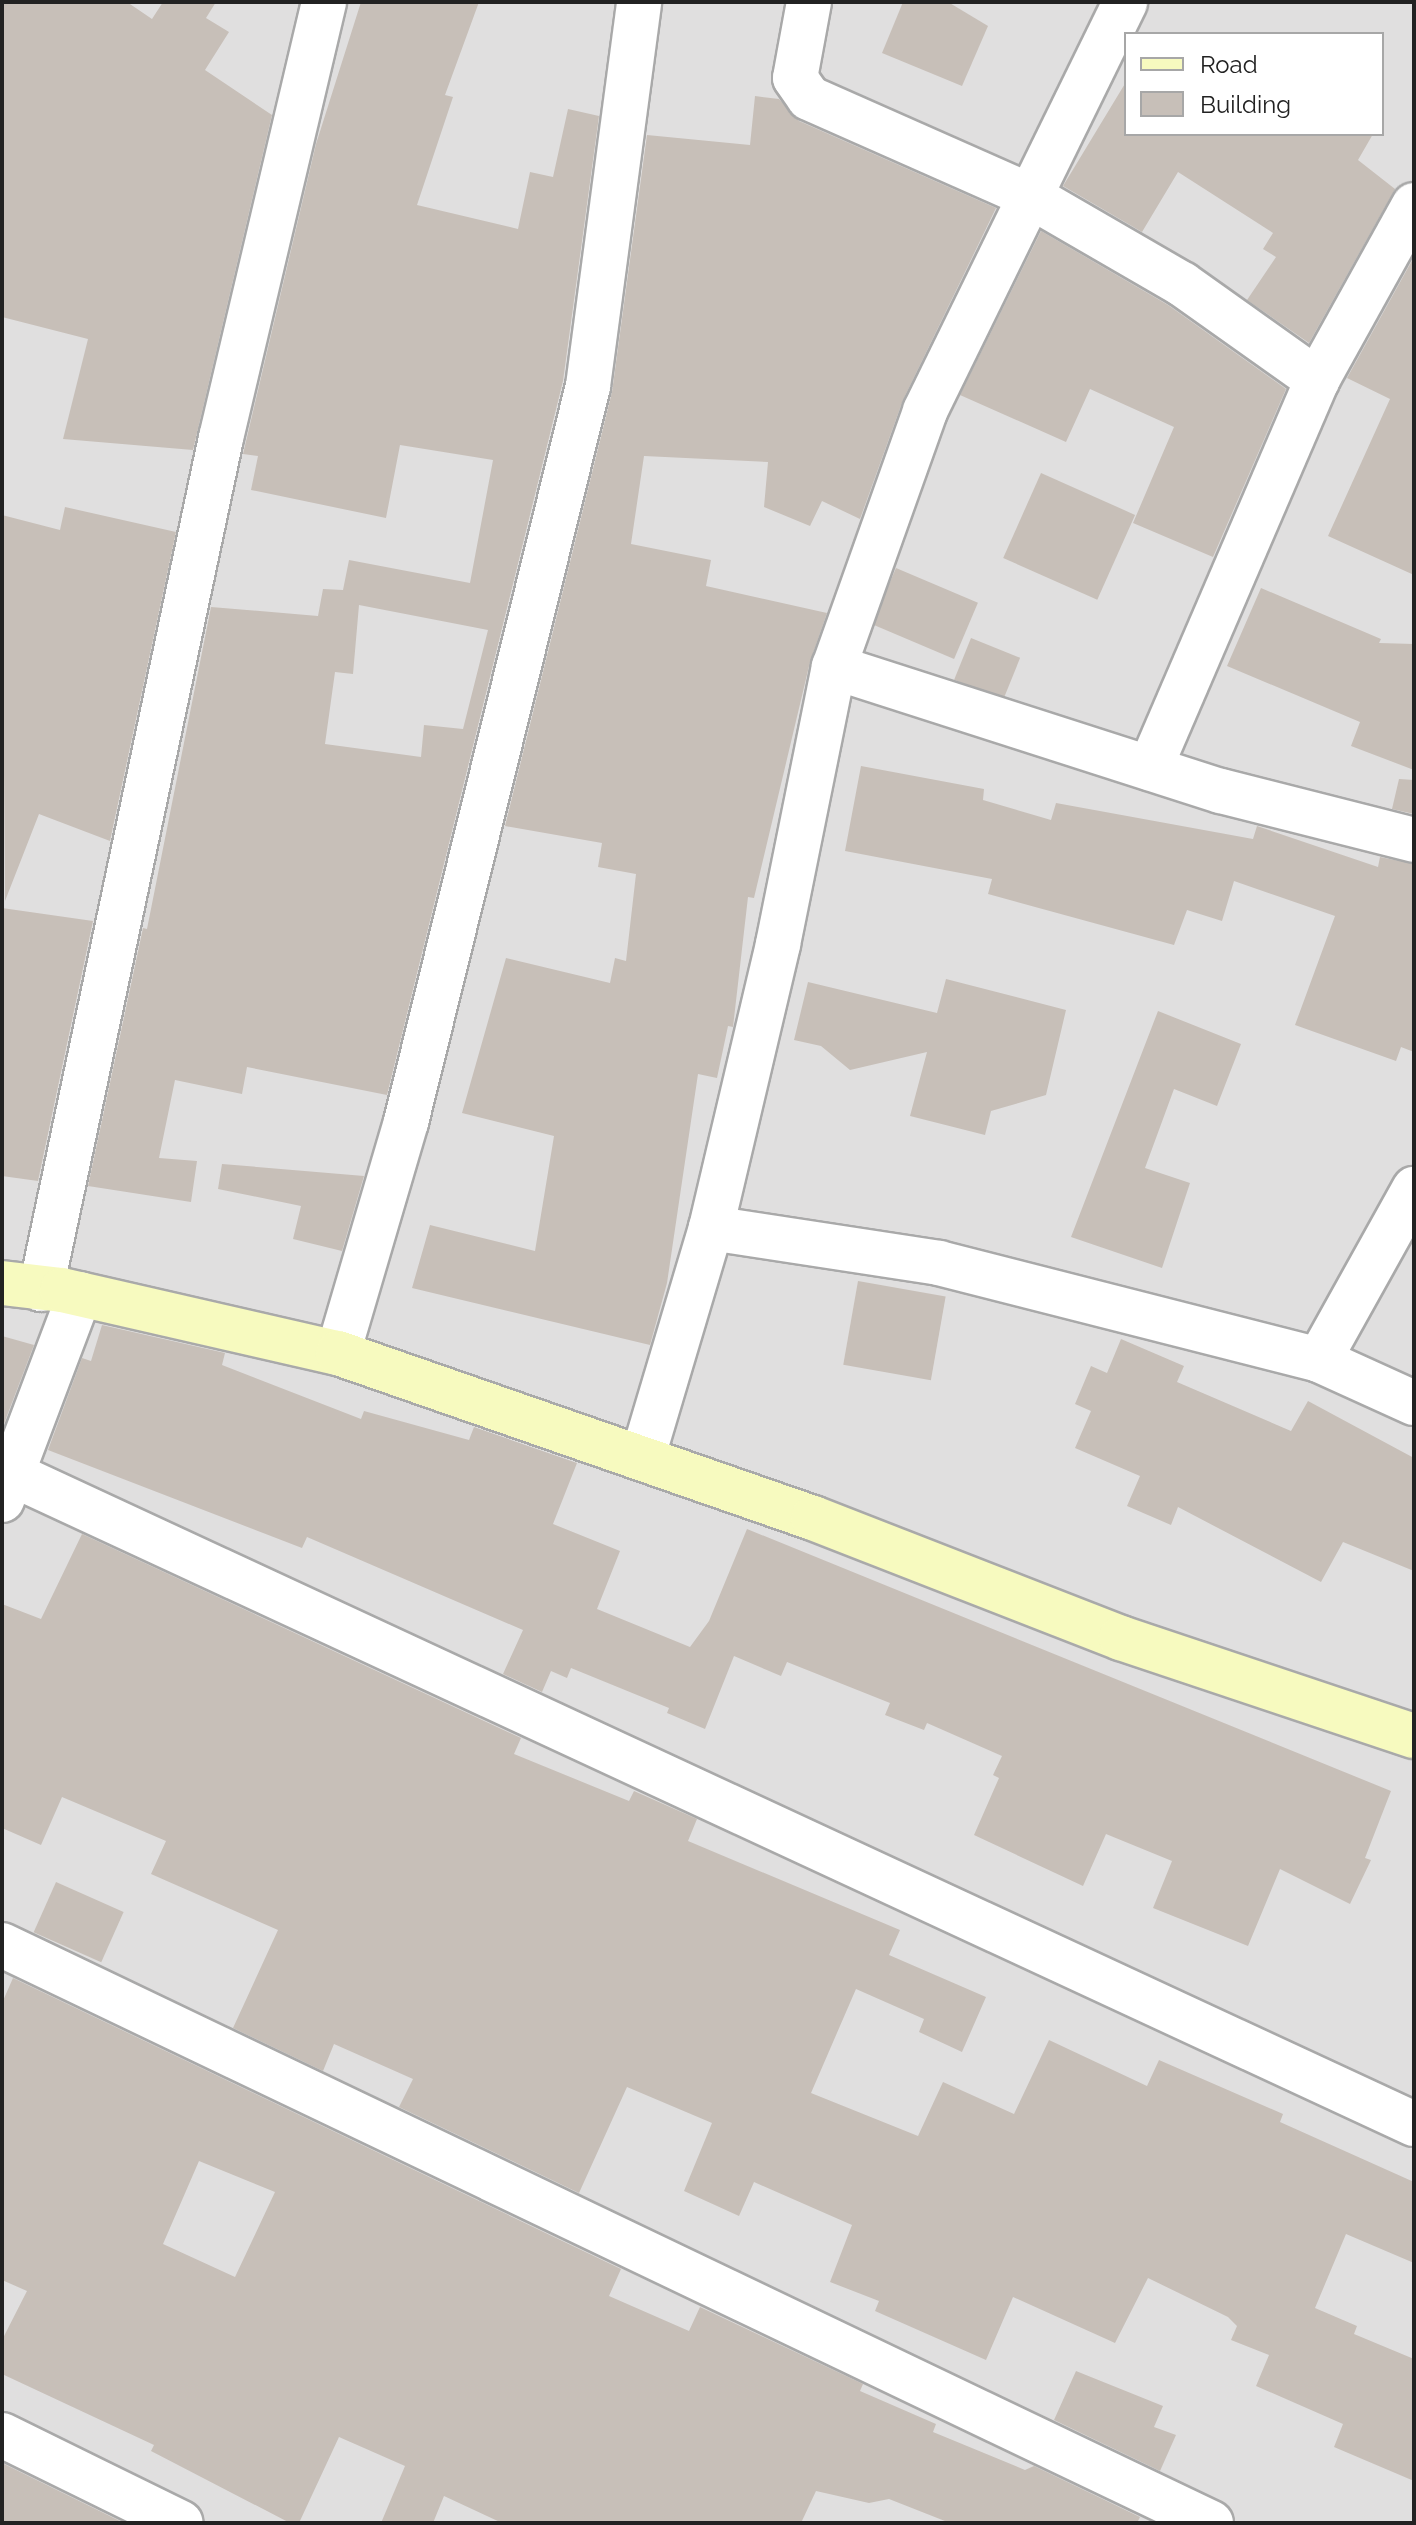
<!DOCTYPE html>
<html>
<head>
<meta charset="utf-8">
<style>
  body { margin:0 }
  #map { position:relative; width:1416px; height:2525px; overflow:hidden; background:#f2efe9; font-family:Raleway,sans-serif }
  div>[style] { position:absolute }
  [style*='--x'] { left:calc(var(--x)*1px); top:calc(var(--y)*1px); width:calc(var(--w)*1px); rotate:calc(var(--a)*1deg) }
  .residential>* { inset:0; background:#e0dfdf }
  .building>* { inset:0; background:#c7bfb8; transform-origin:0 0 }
  .roads { filter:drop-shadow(2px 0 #a9a9a9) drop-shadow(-2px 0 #a9a9a9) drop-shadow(0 2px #a9a9a9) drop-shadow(0 -2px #a9a9a9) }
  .minor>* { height:44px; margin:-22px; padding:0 22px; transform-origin:22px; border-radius:22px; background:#fff }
  .secondary>* { height:44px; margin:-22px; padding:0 22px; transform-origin:22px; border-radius:22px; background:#f7fabf }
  span { translate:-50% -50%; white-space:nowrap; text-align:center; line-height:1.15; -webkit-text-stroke:6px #fff; paint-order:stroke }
  .frame { position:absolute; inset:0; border:4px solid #222; pointer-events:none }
  .legend { position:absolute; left:1124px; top:32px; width:260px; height:104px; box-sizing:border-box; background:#fff; border:2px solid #a7a7a7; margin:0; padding:10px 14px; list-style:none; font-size:24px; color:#222 }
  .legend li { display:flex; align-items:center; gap:16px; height:40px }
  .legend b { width:40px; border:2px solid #a7a7a7 }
</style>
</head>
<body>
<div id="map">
  <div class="residential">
    <div style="clip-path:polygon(evenodd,2px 2px,1414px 2px,1414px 2523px,2px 2523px,2px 2px,1126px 34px,1382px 34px,1382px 134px,1126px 134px,1126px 34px)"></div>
  </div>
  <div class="building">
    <div style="clip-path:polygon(2px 2px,127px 2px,152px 19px,163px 2px,216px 2px,206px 18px,229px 32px,205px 70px,272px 115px,193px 450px,63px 439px,88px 339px,2px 317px)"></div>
    <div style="clip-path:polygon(evenodd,361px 2px,479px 2px,445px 95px,453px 97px,417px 205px,518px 229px,530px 172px,553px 177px,568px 109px,599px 116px,563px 381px,387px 1095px,247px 1067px,242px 1094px,175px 1080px,159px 1158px,197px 1161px,191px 1202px,88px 1186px,143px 928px,147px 929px,211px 607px,318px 616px,323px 589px,343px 590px,349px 560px,470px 583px,493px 460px,400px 445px,386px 518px,251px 490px,258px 456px,243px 454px,316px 144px,361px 2px,359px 605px,488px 630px,463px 729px,424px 725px,421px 757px,325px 744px,335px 672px,353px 674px,359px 605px)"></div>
    <div style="clip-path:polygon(903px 2px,948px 2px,988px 26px,962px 86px,882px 53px)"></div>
    <div style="clip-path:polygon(1126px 82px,1126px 134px,1373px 134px,1358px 160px,1395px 189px,1309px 343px,1247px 300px,1276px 257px,1263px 249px,1273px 233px,1178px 172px,1142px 232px,1063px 186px)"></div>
    <div style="clip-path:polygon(755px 96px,779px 99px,799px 121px,996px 208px,903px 400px,860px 519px,822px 501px,810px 526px,764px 507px,768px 462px,644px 456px,631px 544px,711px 560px,706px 586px,827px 613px,810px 662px,754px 898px,748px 897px,733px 1027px,728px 1026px,717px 1078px,698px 1074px,667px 1283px,650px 1345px,412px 1288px,430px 1225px,535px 1251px,554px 1136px,462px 1113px,506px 958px,610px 983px,615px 958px,626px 961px,636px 874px,598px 867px,602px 843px,505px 826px,612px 392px,647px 135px,750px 145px)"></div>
    <div style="clip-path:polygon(1041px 231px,1168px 305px,1286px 389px,1213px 557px,1133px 523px,1174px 427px,1090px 389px,1066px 442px,960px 395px)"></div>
    <div style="clip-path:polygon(1414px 257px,1414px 575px,1328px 536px,1390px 399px,1347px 378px)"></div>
    <div style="left:1041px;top:473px;width:103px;height:93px;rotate:24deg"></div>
    <div style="clip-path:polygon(65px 507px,176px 532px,110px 841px,39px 814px,5px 901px,2px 515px,60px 530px)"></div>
    <div style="left:896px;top:568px;width:89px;height:61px;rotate:23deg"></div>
    <div style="clip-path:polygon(1261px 588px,1381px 639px,1379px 643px,1414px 644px,1414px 770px,1351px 746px,1360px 722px,1227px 666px)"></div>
    <div style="left:971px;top:638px;width:53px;height:45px;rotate:22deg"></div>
    <div style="clip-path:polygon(861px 766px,984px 789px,983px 800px,1051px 820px,1056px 803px,1253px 839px,1257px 826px,1378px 867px,1380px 857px,1414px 864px,1414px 1052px,1401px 1047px,1396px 1061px,1295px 1025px,1335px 916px,1234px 881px,1222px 921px,1187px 910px,1174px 945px,988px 894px,992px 879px,845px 851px)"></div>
    <div style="clip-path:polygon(1399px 779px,1414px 780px,1414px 814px,1392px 809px)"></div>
    <div style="clip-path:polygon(2px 908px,93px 921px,38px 1181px,2px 1176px)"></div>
    <div style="clip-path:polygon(946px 979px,1066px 1010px,1046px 1095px,991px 1111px,985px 1135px,910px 1116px,927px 1052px,850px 1070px,821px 1046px,794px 1040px,808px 982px,937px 1013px)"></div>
    <div style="clip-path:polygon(1158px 1011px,1241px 1044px,1217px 1106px,1174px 1089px,1145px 1168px,1190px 1183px,1162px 1268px,1071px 1237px)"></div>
    <div style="clip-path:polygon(222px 1164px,364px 1176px,342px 1251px,293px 1239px,301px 1206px,218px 1189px)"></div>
    <div style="left:858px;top:1281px;width:89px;height:85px;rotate:10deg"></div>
    <div style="clip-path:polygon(102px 1325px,225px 1353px,222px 1365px,361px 1419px,364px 1411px,469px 1440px,474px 1427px,577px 1463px,553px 1524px,620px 1551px,597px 1609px,690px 1647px,709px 1621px,747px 1529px,1391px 1791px,1365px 1858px,1371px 1860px,1350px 1904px,1280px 1869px,1248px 1946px,1153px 1908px,1172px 1861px,1106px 1834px,1083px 1886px,974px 1835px,999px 1778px,993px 1775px,1002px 1756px,927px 1723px,924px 1730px,885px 1715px,890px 1703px,787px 1662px,781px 1676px,734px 1656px,705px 1729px,667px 1713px,669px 1708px,571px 1668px,567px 1678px,551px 1671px,542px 1692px,503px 1674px,523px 1630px,307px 1537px,302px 1548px,48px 1450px,82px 1358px,91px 1361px)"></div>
    <div style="clip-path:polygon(2px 1336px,34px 1345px,2px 1429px)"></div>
    <div style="clip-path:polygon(1121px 1339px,1184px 1366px,1177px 1382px,1291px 1431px,1308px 1401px,1414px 1458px,1414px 1571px,1343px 1542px,1321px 1582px,1178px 1507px,1171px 1525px,1127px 1506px,1140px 1476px,1075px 1448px,1091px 1411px,1075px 1404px,1091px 1366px,1107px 1373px)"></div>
    <div style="clip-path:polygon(82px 1534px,521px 1738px,514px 1754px,629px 1801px,634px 1791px,697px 1819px,688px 1841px,900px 1930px,889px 1955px,986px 1997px,962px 2052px,919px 2032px,924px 2019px,856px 1989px,811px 2093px,918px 2136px,943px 2082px,1014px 2114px,1049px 2040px,1147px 2086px,1159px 2060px,1283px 2114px,1280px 2122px,1414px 2182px,1414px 2263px,1346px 2234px,1315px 2308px,1357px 2326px,1354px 2334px,1414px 2359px,1414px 2481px,1334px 2447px,1343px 2424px,1256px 2386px,1269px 2355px,1231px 2340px,1237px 2326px,1228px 2317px,1148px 2278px,1115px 2343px,1013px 2297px,986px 2360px,875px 2311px,879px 2301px,830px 2282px,852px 2225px,754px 2182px,739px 2216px,684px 2191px,712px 2123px,627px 2087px,579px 2193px,399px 2107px,413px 2079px,334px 2044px,323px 2071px,233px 2028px,278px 1930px,151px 1874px,166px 1841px,62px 1797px,41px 1845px,2px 1828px,2px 1604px,41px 1619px)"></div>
    <div style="left:56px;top:1882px;width:74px;height:55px;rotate:24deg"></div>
    <div style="clip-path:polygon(evenodd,13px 1978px,621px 2269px,609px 2296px,689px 2331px,700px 2307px,863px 2384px,860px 2391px,936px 2424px,933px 2432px,1025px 2470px,1034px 2466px,1140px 2517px,1137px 2523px,950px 2523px,889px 2499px,869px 2503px,816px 2491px,801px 2523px,502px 2523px,444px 2496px,433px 2523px,381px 2523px,405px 2466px,339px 2437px,299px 2523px,290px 2523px,151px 2451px,154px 2445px,2px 2374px,2px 2340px,27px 2291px,2px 2280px,2px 2003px,13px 1978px,199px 2161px,275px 2192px,235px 2277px,163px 2244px,199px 2161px)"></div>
    <div style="clip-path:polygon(1076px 2371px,1163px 2406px,1154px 2427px,1176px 2435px,1160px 2471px,1054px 2420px)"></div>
    <div style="clip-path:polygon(2px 2463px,124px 2523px,2px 2523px)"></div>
  </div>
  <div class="roads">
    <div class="minor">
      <div style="--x:809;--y:2;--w:77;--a:100.4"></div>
      <div style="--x:795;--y:78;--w:24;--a:55"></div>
      <div style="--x:809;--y:98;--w:242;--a:23.9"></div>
      <div style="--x:1030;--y:196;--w:176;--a:30.1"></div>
      <div style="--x:1182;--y:284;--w:166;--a:35.4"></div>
      <div style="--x:834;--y:667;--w:406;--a:17.8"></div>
      <div style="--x:1221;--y:791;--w:199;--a:14.2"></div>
      <div style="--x:1150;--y:768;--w:422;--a:-66.7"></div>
      <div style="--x:1317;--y:380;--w:200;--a:-61"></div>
      <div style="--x:711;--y:1228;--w:231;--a:8.7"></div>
      <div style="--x:939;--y:1263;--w:392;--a:14.3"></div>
      <div style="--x:1319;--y:1360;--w:104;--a:24.4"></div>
      <div style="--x:41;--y:1289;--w:870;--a:-78.06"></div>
      <div style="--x:221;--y:438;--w:448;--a:-76.7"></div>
      <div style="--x:338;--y:1353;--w:241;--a:-73.6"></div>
      <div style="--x:406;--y:1122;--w:758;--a:-76.11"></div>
      <div style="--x:588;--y:386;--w:387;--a:-82.4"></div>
      <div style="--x:1319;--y:1360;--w:196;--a:-60.9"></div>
      <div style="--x:643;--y:1456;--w:238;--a:-73.4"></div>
      <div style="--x:711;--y:1228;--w:292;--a:-76.7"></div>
      <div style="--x:778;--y:944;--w:283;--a:-78.6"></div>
      <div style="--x:834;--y:667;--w:272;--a:-70.4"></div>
      <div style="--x:925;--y:411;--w:455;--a:-63.9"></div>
      <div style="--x:14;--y:1475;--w:1543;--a:24.87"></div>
      <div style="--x:2;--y:1500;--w:220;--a:-69.3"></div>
      <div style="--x:2;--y:1945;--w:1340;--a:25.55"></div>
      <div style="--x:2;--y:2435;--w:199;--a:26.2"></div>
    </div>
    <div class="secondary">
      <div style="--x:2;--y:1283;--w:60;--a:6.7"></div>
      <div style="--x:62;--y:1290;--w:283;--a:12.9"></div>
      <div style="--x:338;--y:1353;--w:503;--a:19.16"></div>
      <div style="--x:813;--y:1518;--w:331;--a:21.3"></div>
      <div style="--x:1121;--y:1638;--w:309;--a:18.5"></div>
    </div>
  </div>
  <div class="frame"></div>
  <ul class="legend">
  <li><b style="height:10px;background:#f7fabf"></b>Road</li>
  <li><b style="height:22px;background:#c7bfb8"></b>Building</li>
  </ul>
</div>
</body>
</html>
